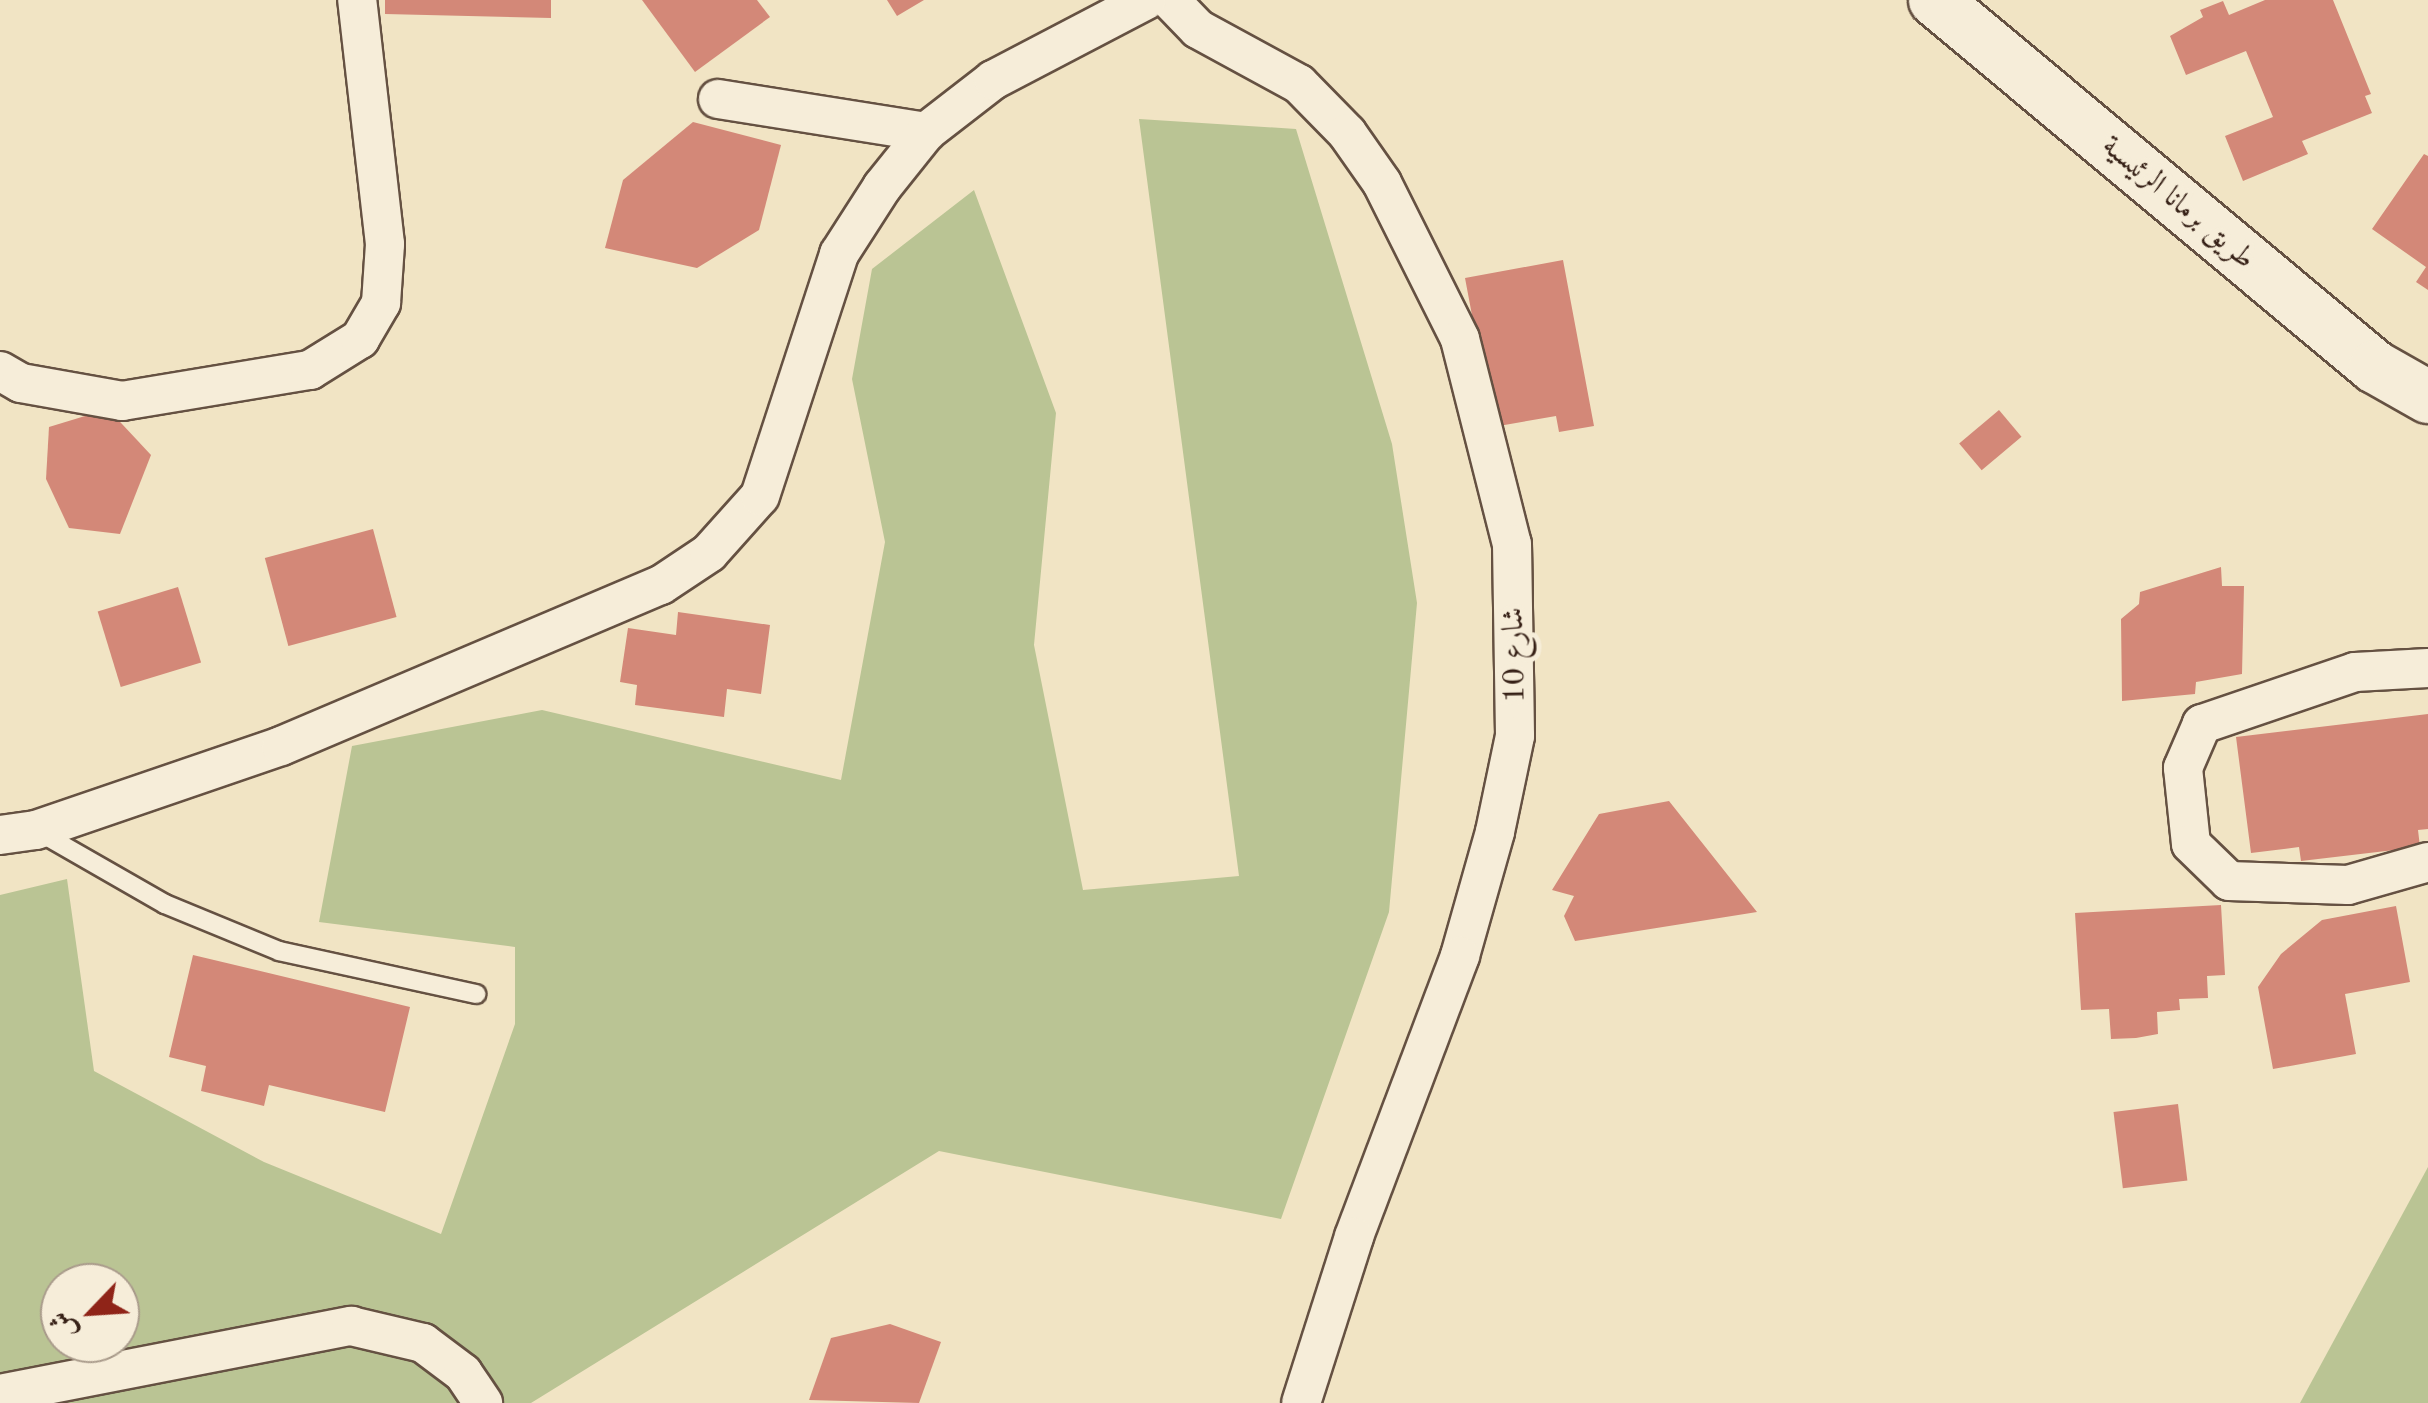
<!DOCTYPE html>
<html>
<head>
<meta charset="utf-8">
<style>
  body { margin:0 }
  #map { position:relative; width:2428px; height:1403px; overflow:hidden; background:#f1e4c4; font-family:"Old Standard TT",Amiri,serif }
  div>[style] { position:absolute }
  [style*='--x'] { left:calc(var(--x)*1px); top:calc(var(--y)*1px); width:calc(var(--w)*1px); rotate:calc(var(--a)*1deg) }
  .green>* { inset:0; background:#bac494 }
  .building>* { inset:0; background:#d38878; transform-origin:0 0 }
  .roads { filter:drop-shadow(2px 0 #655142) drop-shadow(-2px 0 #655142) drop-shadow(0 2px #655142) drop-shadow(0 -2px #655142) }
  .lane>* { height:18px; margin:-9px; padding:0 9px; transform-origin:9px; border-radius:9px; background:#f6edd9 }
  .street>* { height:38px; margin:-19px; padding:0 19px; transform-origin:19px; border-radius:19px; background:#f6edd9 }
  .secondary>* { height:52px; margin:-26px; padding:0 26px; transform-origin:26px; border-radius:26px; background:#f6edd9 }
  span { translate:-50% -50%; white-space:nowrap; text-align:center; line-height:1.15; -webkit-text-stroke:10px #f6edd9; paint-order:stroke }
  .street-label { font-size:30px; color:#362016 }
  .north { position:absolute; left:40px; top:1263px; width:100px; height:100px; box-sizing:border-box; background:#f6edd9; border:2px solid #a99b8b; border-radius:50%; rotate:245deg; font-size:28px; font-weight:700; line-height:40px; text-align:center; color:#362016 }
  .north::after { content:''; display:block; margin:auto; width:35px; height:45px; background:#8f2418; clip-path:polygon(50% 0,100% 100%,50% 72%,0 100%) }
</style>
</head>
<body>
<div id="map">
  <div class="green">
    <div style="clip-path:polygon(evenodd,1139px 119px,1296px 129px,1392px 444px,1417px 603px,1389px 912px,1281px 1219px,939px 1151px,531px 1403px,23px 1403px,0 1382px,0 895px,67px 879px,94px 1071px,264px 1162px,441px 1234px,515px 1024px,515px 947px,319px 922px,352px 746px,542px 710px,841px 780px,885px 542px,852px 379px,872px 269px,974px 190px,1056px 413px,1034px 645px,1083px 890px,1239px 876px,1139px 119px,60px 1283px,120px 1283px,120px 1343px,60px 1343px,60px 1283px)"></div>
    <div style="clip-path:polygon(2428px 1167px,2428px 1403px,2300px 1403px)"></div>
  </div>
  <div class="building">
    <div style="clip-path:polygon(385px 0,551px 0,551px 18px,385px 14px)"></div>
    <div style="clip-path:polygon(642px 0,757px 0,770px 17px,695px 72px)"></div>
    <div style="clip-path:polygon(887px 0,924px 0,897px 16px)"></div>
    <div style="clip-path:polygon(2265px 0,2333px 0,2371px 94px,2365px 96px,2372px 113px,2302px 141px,2308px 154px,2243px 181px,2225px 136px,2273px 117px,2246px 51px,2186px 75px,2170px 36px,2203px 17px,2200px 10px,2223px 1px,2229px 15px)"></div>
    <div style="clip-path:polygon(693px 122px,781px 145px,759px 230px,697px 268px,605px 248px,623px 180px)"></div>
    <div style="clip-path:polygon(2424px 154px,2428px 156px,2428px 290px,2416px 282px,2426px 267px,2372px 229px)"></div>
    <div style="clip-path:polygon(1563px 260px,1594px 426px,1559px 432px,1556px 416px,1493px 427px,1465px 278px)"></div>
    <div style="clip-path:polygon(108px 409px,151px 455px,120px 534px,69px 528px,46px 479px,49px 427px)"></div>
    <div style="left:1999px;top:410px;width:35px;height:52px;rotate:50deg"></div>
    <div style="left:373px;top:529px;width:91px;height:112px;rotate:75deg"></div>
    <div style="clip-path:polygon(2221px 567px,2222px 586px,2244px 586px,2242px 674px,2196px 682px,2195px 694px,2122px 701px,2121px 619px,2139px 604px,2140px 592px)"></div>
    <div style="left:178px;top:587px;width:79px;height:84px;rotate:73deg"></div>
    <div style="clip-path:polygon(678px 612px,770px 625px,761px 694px,727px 689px,724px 717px,635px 705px,637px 685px,620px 682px,628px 628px,676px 635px)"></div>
    <div style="clip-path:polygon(2428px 714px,2428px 829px,2418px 830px,2420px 847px,2301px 861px,2299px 847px,2251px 853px,2236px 737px)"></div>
    <div style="clip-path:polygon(1669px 801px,1757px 912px,1575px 941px,1564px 916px,1574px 896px,1552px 890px,1599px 814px)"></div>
    <div style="clip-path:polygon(2221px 905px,2225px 975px,2207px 976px,2208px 998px,2179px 999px,2180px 1010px,2157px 1012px,2158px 1034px,2136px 1038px,2111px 1039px,2109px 1009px,2081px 1010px,2075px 913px)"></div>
    <div style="clip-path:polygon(2396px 906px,2410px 982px,2345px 994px,2356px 1054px,2273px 1069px,2258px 987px,2281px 954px,2322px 920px)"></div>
    <div style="clip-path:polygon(193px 955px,410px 1007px,385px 1112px,269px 1085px,264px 1106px,201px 1091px,206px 1066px,169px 1057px)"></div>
    <div style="left:2178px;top:1104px;width:77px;height:65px;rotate:83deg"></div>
    <div style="clip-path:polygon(890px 1324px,941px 1342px,919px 1403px,809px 1400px,831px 1338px)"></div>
  </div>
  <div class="roads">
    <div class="lane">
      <div style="--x:41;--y:833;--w:143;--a:29.8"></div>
      <div style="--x:165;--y:904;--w:123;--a:22.4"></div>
      <div style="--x:279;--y:951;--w:202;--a:12.3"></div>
    </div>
    <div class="street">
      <div style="--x:1170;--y:0;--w:40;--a:46"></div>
      <div style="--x:1198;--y:29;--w:115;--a:28.6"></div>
      <div style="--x:1299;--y:84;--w:69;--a:45.6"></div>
      <div style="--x:1347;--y:133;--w:61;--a:55"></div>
      <div style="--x:1382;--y:183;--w:174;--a:63.4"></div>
      <div style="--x:1460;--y:339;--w:211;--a:75.8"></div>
      <div style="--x:1512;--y:544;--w:192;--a:89.1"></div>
      <div style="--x:1515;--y:736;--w:98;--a:101.8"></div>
      <div style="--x:1495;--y:832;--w:129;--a:105.8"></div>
      <div style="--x:1460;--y:956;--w:300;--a:110.7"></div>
      <div style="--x:1354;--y:1237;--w:174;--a:107.7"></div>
      <div style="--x:718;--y:99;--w:211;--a:9"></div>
      <div style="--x:0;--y:371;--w:24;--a:30"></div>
      <div style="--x:21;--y:383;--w:103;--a:10.1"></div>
      <div style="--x:122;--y:401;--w:191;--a:-9.4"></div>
      <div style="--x:310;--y:370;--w:59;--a:-31.8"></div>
      <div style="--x:360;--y:339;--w:42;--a:-59.7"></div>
      <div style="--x:381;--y:303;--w:59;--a:-86.1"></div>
      <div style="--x:385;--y:244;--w:246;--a:-96.5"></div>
      <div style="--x:2428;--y:668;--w:73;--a:176.9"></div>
      <div style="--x:2355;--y:672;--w:162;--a:161.2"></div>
      <div style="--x:2202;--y:724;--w:48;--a:113.4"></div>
      <div style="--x:2183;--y:768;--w:76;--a:84"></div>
      <div style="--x:2191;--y:844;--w:53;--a:44.2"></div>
      <div style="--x:2229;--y:881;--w:119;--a:1.9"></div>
      <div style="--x:2348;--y:885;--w:83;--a:-16"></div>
      <div style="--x:0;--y:835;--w:36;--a:-8"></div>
      <div style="--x:36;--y:830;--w:259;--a:-18.9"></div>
      <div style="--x:281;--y:746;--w:413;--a:-23"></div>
      <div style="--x:661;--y:585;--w:58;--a:-33.7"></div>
      <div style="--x:709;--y:553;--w:76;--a:-48.2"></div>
      <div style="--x:760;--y:496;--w:255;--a:-71.9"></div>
      <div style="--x:839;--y:254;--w:80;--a:-57.3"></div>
      <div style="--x:882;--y:187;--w:70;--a:-51.3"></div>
      <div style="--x:926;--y:132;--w:85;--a:-37.8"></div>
      <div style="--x:993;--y:80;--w:173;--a:-27.6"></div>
      <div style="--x:0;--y:1394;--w:358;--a:-11"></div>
      <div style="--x:351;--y:1326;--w:74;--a:13.3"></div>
      <div style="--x:423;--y:1343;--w:50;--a:36.9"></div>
      <div style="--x:463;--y:1373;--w:36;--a:56"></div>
    </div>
    <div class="secondary">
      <div style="--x:1935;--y:0;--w:573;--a:39.83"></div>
      <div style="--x:2375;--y:367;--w:61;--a:29.5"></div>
    </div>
  </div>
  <div class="street-label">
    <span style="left:2178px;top:203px;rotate:40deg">طريق برمانا الرئيسية</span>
    <span style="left:1515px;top:655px;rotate:-91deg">شارع 10</span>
  </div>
  <div class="north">ش</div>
</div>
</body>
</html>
